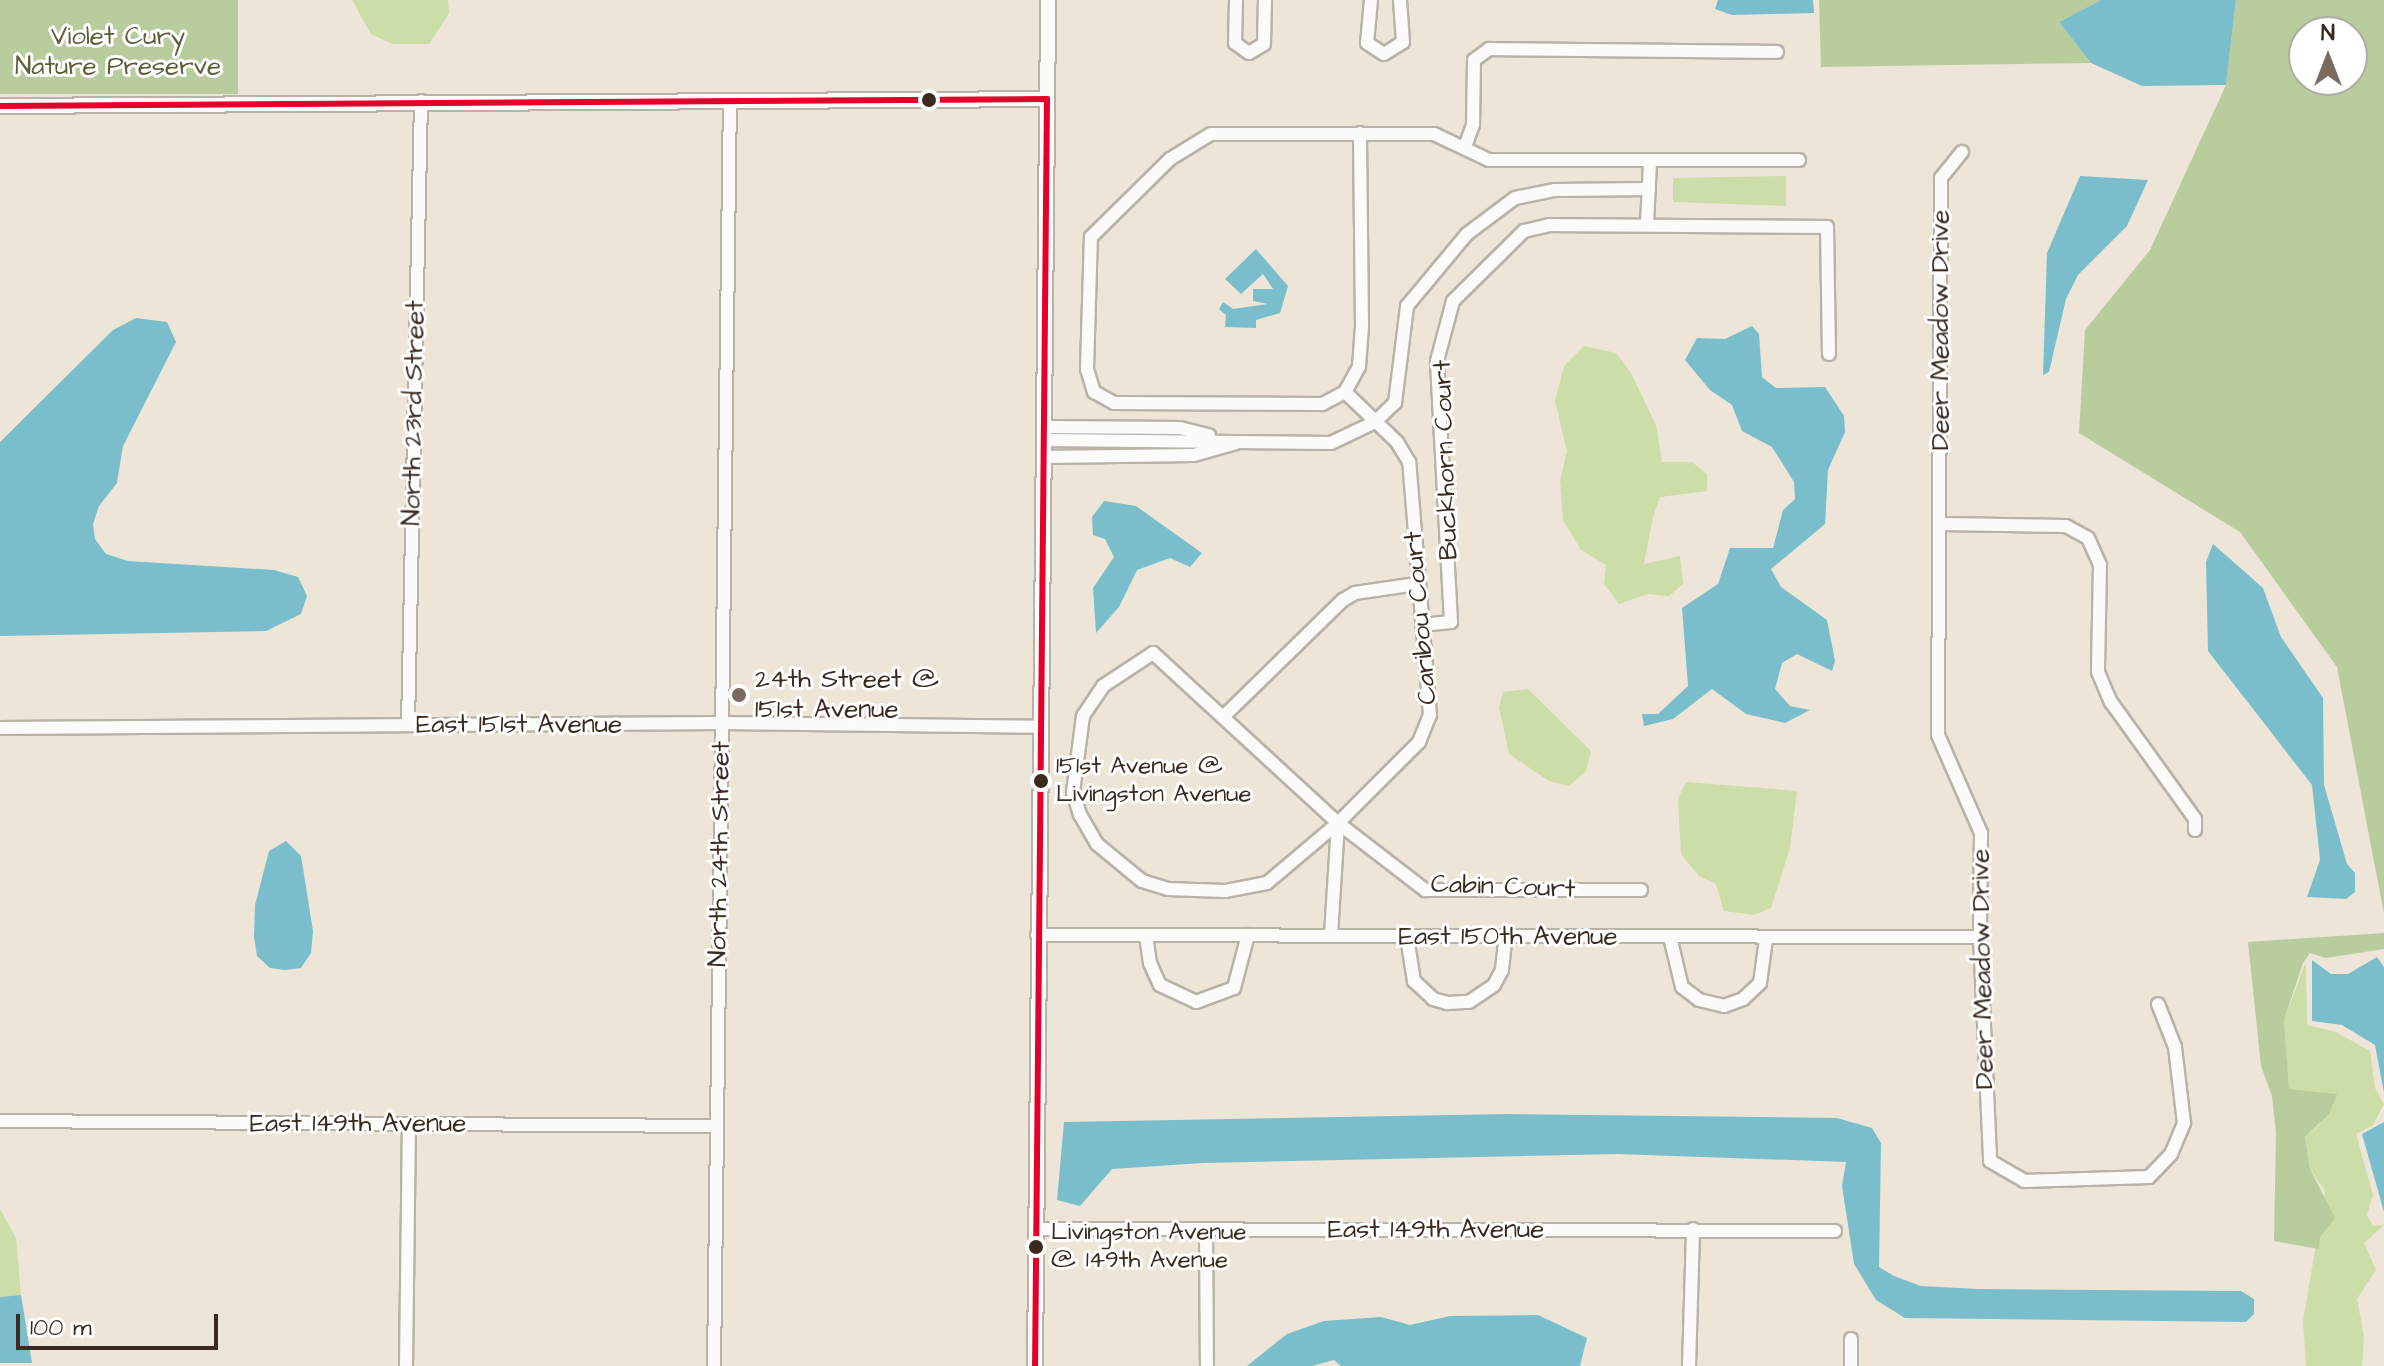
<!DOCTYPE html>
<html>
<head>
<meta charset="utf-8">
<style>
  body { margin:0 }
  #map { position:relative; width:2384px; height:1366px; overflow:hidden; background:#ede5d8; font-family:"Architects Daughter",sans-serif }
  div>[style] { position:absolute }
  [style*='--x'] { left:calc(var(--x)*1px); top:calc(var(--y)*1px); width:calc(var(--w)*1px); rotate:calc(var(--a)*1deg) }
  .green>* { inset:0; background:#cddda7 }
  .forest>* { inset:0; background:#b8cc9e; transform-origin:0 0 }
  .water>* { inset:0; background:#7abecc }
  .roads { filter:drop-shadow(2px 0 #b8b2a9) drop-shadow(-2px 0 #b8b2a9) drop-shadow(0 2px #b8b2a9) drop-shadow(0 -2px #b8b2a9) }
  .minor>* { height:12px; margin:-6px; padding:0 6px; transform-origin:6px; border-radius:6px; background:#fcfbf9 }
  .tertiary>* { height:14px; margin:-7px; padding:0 7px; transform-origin:7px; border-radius:7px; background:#fcfbf9 }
  .bus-1>* { height:6px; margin:-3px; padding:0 3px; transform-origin:3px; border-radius:3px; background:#e4002b }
  .dots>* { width:22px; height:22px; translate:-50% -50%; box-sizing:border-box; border:4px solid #fff; border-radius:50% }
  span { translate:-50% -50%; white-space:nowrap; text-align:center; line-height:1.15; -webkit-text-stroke:6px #fff; paint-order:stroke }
  .bus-label { font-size:24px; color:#3b2a1e }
  .left { translate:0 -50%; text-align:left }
  .park-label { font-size:26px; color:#5f5e3b }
  .street-label { font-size:26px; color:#3b2a1e }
  .poi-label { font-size:26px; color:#3b2a1e }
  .north { position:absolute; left:2288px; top:16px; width:80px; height:80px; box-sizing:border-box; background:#fff; border:2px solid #b1aaa5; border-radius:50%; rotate:0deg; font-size:22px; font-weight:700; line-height:32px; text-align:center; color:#3b2a1e }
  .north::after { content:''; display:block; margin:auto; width:28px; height:36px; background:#796b5f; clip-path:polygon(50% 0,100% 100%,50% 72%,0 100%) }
  .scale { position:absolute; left:16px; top:1314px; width:202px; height:36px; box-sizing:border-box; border:4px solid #3b2a1e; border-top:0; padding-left:10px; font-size:24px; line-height:28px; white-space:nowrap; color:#3b2a1e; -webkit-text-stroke:6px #fff; paint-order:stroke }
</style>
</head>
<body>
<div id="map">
  <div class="green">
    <div style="clip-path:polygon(352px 0,448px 0,449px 13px,429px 44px,392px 44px,371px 34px)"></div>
    <div style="clip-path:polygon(1786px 176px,1786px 206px,1673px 202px,1673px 178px)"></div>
    <div style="clip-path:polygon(1584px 346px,1616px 353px,1631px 373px,1656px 425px,1662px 462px,1692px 462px,1707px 474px,1707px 491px,1660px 497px,1653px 517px,1644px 564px,1680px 556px,1683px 584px,1669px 596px,1648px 594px,1619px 604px,1604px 584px,1606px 565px,1581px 550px,1563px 520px,1560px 481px,1567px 451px,1555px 401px,1564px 366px)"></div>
    <div style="clip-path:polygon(1528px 689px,1591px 751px,1586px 771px,1569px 786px,1549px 781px,1509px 754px,1499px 707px,1503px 692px)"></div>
    <div style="clip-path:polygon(1686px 782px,1797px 791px,1790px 848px,1771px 908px,1754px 915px,1724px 911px,1716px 884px,1699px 876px,1681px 854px,1678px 799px)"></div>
    <div style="clip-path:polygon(2306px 962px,2307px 1025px,2336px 1032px,2370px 1051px,2375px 1088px,2384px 1104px,2373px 1125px,2356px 1134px,2373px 1195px,2367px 1215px,2373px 1226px,2384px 1225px,2364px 1243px,2376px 1270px,2357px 1299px,2364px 1337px,2362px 1366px,2306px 1366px,2303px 1321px,2325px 1191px,2310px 1169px,2305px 1137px,2320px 1124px,2336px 1094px,2289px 1090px,2284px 1020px)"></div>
    <div style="clip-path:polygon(0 1209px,16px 1238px,21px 1295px,0 1297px)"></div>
  </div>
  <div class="forest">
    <div style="left:0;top:0;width:238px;height:94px"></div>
    <div style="clip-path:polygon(1819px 0,2101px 0,2059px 22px,2091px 63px,1821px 67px)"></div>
    <div style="clip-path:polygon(evenodd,2236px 0,2384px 0,2384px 914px,2337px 667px,2240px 532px,2079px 433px,2085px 330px,2150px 250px,2226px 85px,2236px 0,2304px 32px,2352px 32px,2352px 80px,2304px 80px,2304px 32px)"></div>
    <div style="clip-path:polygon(2384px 933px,2384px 949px,2326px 958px,2310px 953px,2303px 963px,2284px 1020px,2289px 1089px,2337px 1094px,2329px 1114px,2305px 1137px,2310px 1169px,2335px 1218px,2320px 1237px,2319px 1249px,2274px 1241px,2276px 1133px,2272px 1096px,2261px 1066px,2248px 942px)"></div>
  </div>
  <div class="water">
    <div style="clip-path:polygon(1718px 0,1813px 0,1814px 13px,1732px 15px,1715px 9px)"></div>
    <div style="clip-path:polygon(2101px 0,2236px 0,2226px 85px,2142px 86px,2091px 63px,2059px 22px)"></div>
    <div style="clip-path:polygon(2080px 176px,2148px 180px,2127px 226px,2078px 275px,2066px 299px,2049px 372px,2043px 375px,2047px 253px)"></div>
    <div style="clip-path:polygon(1256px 249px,1288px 286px,1280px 313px,1256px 320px,1256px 328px,1225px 327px,1226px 315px,1219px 309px,1223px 302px,1233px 309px,1268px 304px,1253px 301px,1253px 289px,1273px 289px,1263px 274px,1241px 294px,1225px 279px)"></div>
    <div style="clip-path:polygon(136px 318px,167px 322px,176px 342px,123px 446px,117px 483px,99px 506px,93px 524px,95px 539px,106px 554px,128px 561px,274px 570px,298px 577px,307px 596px,301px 614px,266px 631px,0 636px,0 442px,113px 330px)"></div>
    <div style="clip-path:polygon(1752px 326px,1759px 334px,1762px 377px,1776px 388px,1825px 387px,1844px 416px,1845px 432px,1828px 470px,1825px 524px,1771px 569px,1781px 587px,1827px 620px,1835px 661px,1832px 671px,1797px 654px,1782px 663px,1775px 689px,1790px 706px,1810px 710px,1785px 723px,1746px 714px,1712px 689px,1673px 719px,1644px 726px,1642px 714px,1658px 714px,1688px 686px,1682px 608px,1718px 584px,1730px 548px,1773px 548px,1783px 510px,1795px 499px,1794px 482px,1772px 447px,1742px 431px,1732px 405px,1710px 390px,1685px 360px,1697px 338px,1725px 339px)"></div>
    <div style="clip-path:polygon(1104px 501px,1136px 506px,1202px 553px,1190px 567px,1170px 558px,1137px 570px,1119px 607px,1096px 633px,1093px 588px,1114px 557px,1105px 539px,1093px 535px,1092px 517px)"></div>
    <div style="clip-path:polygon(2213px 544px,2263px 588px,2281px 637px,2323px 698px,2324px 785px,2347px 864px,2355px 873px,2355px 892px,2346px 899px,2307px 897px,2320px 860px,2312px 785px,2208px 651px,2206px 562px)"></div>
    <div style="clip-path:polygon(286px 841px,301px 856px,313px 931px,311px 953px,301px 968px,285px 970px,270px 968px,257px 956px,254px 937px,255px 905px,269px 851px)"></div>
    <div style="clip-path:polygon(2377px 957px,2384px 967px,2384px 1093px,2375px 1045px,2342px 1025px,2312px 1021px,2312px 960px,2331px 974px,2348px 974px)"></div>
    <div style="clip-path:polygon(1508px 1114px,1837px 1118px,1872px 1128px,1881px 1143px,1879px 1267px,1894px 1276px,1921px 1286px,1978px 1289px,2241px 1291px,2254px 1299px,2254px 1314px,2246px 1322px,1905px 1318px,1876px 1300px,1854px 1264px,1842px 1186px,1846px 1162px,1617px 1154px,1203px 1163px,1112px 1169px,1080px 1206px,1057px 1200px,1064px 1122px)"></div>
    <div style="clip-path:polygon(2384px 1122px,2384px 1212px,2362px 1134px)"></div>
    <div style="clip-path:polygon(21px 1295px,32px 1363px,0 1363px,0 1297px)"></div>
    <div style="clip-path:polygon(1538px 1315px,1587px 1338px,1580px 1366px,1341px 1366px,1334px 1360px,1312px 1366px,1247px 1366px,1287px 1334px,1324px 1321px,1381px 1317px,1410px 1325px,1450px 1316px)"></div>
  </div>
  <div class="roads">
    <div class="minor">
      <div style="--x:1236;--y:0;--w:43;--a:91.3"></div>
      <div style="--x:1235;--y:43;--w:17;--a:36"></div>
      <div style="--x:1249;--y:53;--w:17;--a:-31"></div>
      <div style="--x:1264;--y:44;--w:44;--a:-88.7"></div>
      <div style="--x:1371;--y:0;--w:43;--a:95.3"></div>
      <div style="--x:1367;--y:43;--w:20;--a:33"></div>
      <div style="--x:1384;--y:54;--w:22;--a:-32"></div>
      <div style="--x:1403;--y:42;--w:42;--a:-94.1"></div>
      <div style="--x:1466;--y:144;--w:20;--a:-70"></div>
      <div style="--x:1473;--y:125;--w:65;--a:-89.1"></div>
      <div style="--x:1474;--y:60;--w:19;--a:-36"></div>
      <div style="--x:1489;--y:49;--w:288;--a:0.6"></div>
      <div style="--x:1962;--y:152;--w:33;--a:129"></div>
      <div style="--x:1941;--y:178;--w:557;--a:90.31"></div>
      <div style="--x:1938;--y:735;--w:107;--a:66.3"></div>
      <div style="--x:1981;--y:833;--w:104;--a:90.6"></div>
      <div style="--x:1980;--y:937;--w:224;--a:87.4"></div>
      <div style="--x:1990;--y:1161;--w:39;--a:30"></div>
      <div style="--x:2024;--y:1181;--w:125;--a:-1.8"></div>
      <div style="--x:2149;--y:1177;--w:32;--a:-46"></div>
      <div style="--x:2171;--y:1154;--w:34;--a:-67"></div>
      <div style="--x:2184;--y:1123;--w:77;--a:-96.8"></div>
      <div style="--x:2175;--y:1047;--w:46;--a:-111.6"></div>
      <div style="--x:1647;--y:224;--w:62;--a:-87.2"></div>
      <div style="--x:1345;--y:392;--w:29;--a:-61"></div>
      <div style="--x:1359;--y:367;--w:41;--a:-85.8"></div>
      <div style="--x:1362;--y:326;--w:193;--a:-90.6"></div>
      <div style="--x:1045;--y:427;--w:135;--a:0.4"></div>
      <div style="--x:1180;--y:428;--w:30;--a:14"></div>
      <div style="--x:1045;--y:440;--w:286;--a:0.6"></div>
      <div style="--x:1331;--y:443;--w:49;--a:-25.5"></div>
      <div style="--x:1375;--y:422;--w:28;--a:-44"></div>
      <div style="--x:1395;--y:403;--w:98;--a:-82.9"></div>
      <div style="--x:1407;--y:306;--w:94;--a:-50.2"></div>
      <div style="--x:1467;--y:234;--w:60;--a:-36.9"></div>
      <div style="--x:1515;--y:198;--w:41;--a:-11.3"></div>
      <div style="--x:1555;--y:190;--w:94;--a:-0.6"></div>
      <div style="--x:1045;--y:457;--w:149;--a:-0.8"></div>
      <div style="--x:1194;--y:455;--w:44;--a:-15.9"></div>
      <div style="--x:1941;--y:524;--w:125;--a:0.9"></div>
      <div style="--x:2066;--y:526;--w:25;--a:29"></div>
      <div style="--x:2088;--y:538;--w:30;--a:66"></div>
      <div style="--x:2100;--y:565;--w:107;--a:91.1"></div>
      <div style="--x:2098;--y:672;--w:33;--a:67"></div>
      <div style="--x:2111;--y:702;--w:144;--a:54.3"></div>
      <div style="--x:2195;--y:819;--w:11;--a:90"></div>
      <div style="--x:1422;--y:625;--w:29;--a:-6"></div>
      <div style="--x:1451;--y:622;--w:261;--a:-93.1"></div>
      <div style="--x:1437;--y:361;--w:62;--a:-75.1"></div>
      <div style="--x:1453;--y:301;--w:100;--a:-44.6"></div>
      <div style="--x:1524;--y:231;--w:26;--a:-13"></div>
      <div style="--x:1549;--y:225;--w:278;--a:0.4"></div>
      <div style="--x:1827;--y:227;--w:127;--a:89.1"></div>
      <div style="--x:1223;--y:717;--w:168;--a:-44.3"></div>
      <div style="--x:1343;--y:600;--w:14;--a:-30"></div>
      <div style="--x:1355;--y:593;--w:62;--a:-8.4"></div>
      <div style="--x:408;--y:725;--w:624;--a:-88.81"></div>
      <div style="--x:0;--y:728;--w:722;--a:-0.4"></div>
      <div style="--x:722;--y:723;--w:316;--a:0.7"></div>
      <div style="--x:1338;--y:823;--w:93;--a:139.8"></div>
      <div style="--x:1267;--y:883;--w:43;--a:169.2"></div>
      <div style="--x:1225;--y:891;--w:57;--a:-178"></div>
      <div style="--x:1168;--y:889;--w:27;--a:-163"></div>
      <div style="--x:1142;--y:881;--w:58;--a:-140.6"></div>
      <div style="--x:1097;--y:844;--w:34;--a:-120"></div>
      <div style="--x:1080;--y:815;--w:24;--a:-107"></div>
      <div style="--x:1073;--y:792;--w:77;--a:-82.5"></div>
      <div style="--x:1083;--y:716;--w:36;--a:-56"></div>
      <div style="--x:1103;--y:686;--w:60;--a:-33.4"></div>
      <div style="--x:1153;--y:653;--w:251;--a:42.6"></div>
      <div style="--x:1338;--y:823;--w:110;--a:37.6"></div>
      <div style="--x:1425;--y:890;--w:216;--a:0"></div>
      <div style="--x:1037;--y:935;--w:943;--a:0.12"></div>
      <div style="--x:1146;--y:935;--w:28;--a:82"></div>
      <div style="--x:1150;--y:963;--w:24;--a:66"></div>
      <div style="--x:1160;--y:985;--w:40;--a:25"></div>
      <div style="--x:1196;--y:1002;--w:40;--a:-20.2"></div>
      <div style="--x:1234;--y:988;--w:55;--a:-75.2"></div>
      <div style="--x:1331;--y:935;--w:112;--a:-86.4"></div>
      <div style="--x:1338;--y:823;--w:115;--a:-45"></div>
      <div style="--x:1419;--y:742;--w:29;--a:-68"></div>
      <div style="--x:1430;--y:715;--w:254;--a:-94.7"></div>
      <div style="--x:1409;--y:462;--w:23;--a:-121"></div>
      <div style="--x:1397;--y:442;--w:72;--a:-136.1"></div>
      <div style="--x:1345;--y:392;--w:26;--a:152"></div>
      <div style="--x:1322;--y:404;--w:208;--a:-179.7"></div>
      <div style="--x:1114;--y:403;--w:23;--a:-151"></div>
      <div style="--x:1094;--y:392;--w:24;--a:-107"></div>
      <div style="--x:1087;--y:369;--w:132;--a:-88.3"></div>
      <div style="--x:1091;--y:237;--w:111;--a:-44.6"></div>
      <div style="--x:1170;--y:159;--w:48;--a:-31.4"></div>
      <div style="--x:1211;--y:134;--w:223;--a:0"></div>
      <div style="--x:1434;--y:134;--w:61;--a:25.3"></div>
      <div style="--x:1489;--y:160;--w:310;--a:0"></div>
      <div style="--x:1407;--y:937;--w:45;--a:81"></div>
      <div style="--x:1414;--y:981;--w:26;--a:43"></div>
      <div style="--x:1433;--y:999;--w:15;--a:16"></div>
      <div style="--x:1447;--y:1003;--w:22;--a:-3"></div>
      <div style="--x:1469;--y:1002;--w:30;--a:-34"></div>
      <div style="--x:1494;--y:985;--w:17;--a:-62"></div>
      <div style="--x:1502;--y:970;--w:31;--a:-84"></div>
      <div style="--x:1670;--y:937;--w:51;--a:76.5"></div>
      <div style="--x:1682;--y:987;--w:21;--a:37"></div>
      <div style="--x:1699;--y:1000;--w:26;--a:13"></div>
      <div style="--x:1724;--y:1006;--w:20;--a:-20"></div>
      <div style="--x:1743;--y:999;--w:23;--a:-43"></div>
      <div style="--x:1760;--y:983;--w:44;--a:-82.2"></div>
      <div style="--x:0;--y:1121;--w:717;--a:0.4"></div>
      <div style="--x:1036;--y:1229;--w:799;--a:0.14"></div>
      <div style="--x:1206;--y:1230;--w:136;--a:89.6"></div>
      <div style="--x:406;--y:1366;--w:241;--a:-89.3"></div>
      <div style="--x:714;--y:1366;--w:1265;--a:-89.28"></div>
      <div style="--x:1689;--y:1366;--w:137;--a:-88.3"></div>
      <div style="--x:1851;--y:1366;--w:27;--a:-90"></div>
    </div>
    <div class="tertiary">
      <div style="--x:0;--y:106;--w:1047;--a:-0.38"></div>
      <div style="--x:1035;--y:1366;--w:1366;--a:-89.45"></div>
    </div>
  </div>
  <div class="bus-1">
    <div style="--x:0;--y:106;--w:1047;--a:-0.38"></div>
    <div style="--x:1047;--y:99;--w:1267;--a:90.54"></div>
  </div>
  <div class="dots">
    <div style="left:929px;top:100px;background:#3b2a1e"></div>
    <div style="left:739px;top:695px;background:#796b5f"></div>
    <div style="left:1041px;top:781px;background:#3b2a1e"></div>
    <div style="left:1036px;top:1247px;background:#3b2a1e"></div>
  </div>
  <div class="bus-label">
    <span class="left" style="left:1056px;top:781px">151st Avenue @<br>Livingston Avenue</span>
    <span class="left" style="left:1051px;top:1247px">Livingston Avenue<br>@ 149th Avenue</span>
  </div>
  <div class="park-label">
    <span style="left:118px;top:52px">Violet Cury<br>Nature Preserve</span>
  </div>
  <div class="street-label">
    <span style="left:1941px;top:330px;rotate:-90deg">Deer Meadow Drive</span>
    <span style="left:414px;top:413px;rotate:-89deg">North 23rd Street</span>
    <span style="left:1446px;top:460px;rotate:-92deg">Buckhorn Court</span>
    <span style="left:1421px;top:618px;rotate:-95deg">Caribou Court</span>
    <span style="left:519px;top:725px">East 151st Avenue</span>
    <span style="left:720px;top:854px;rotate:-89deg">North 24th Street</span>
    <span style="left:1503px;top:887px;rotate:2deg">Cabin Court</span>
    <span style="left:1508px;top:937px">East 150th Avenue</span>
    <span style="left:1983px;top:969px;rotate:-91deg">Deer Meadow Drive</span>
    <span style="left:358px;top:1124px">East 149th Avenue</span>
    <span style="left:1436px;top:1230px">East 149th Avenue</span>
  </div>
  <div class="poi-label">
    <span class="left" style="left:755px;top:695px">24th Street @<br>151st Avenue</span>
  </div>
  <div class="north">N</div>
  <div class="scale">100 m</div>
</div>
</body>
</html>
